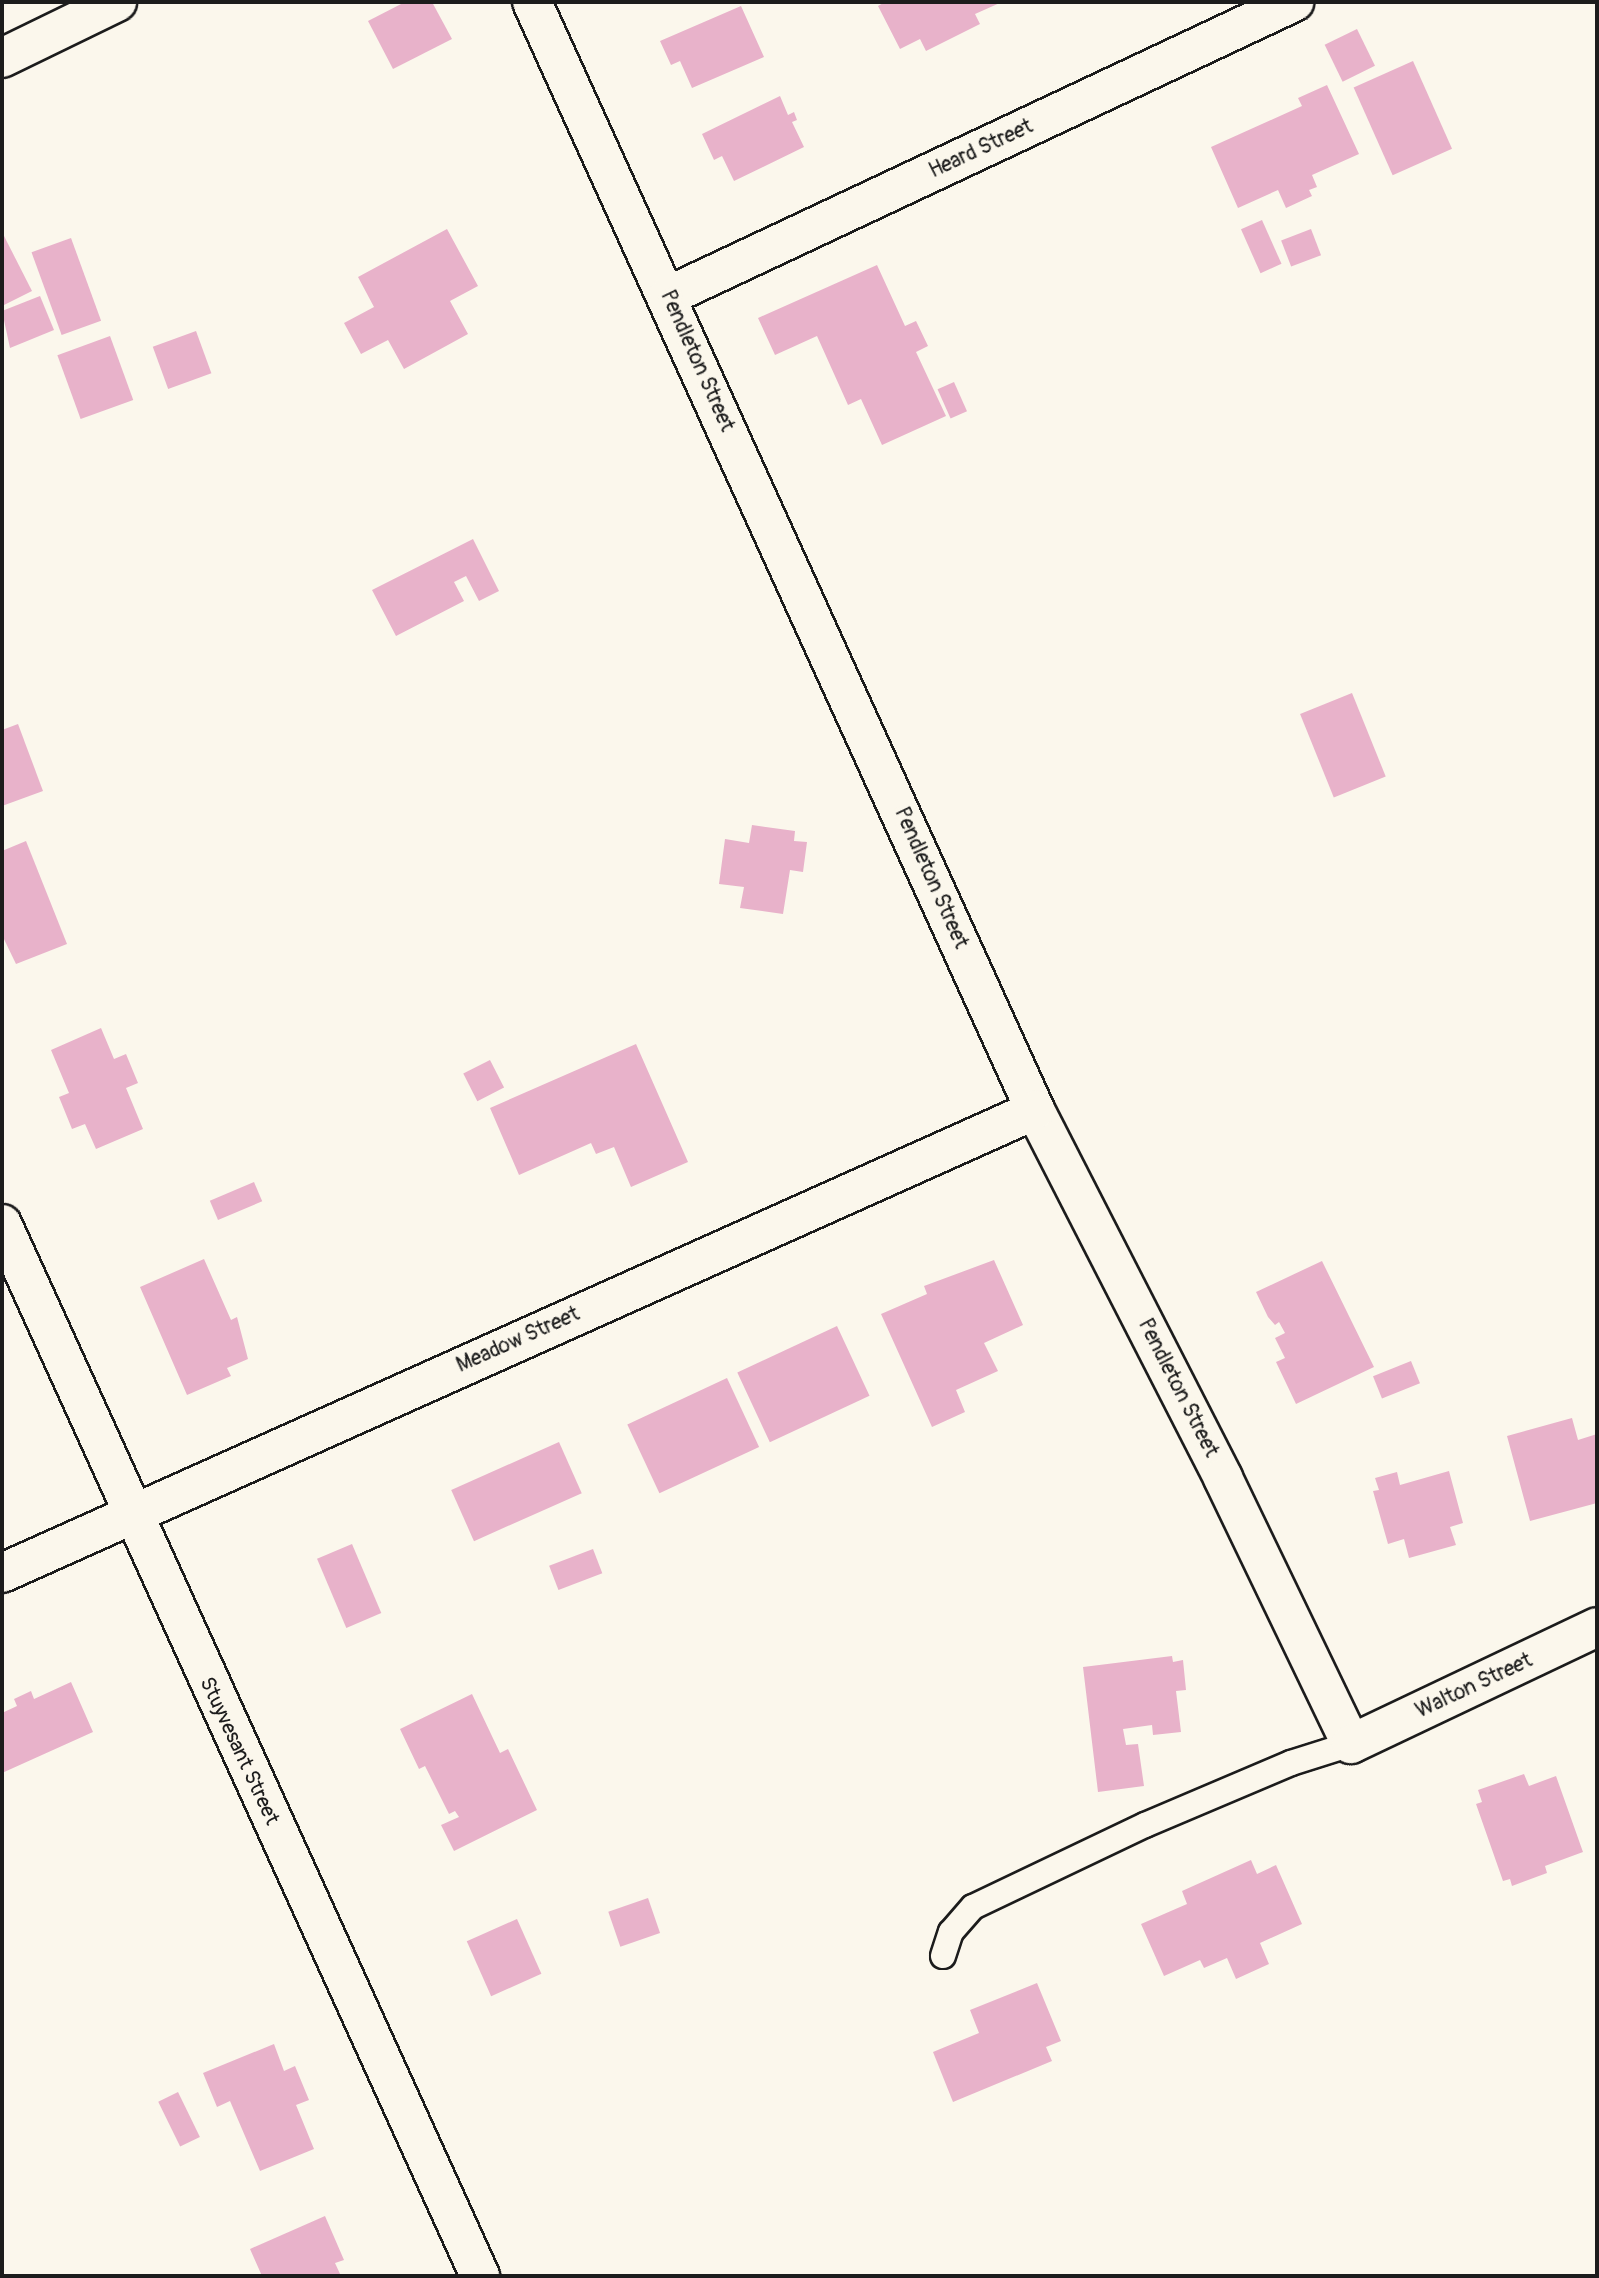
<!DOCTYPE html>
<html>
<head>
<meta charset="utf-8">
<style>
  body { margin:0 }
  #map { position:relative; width:1599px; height:2278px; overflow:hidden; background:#fbf7ec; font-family:Pangolin,sans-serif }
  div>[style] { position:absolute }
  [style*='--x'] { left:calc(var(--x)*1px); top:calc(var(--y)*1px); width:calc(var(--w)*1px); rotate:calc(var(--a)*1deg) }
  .building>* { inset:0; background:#e8b2ca; transform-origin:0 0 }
  .roads { filter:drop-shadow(2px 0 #1c1c1c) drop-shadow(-2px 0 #1c1c1c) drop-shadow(0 2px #1c1c1c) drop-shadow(0 -2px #1c1c1c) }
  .lane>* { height:24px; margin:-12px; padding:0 12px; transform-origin:12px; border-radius:12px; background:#fbf7ec }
  .street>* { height:38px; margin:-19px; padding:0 19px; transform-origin:19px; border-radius:19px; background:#fbf7ec }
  span { translate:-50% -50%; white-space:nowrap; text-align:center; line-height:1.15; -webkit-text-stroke:7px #fbf7ec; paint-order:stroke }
  .street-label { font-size:21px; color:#1c1c1c }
  .frame { position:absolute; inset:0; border:4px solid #1c1c1c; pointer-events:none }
</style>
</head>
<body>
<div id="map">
  <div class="building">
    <div style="clip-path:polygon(405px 2px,432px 2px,452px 39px,393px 69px,368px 21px)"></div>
    <div style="clip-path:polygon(885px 2px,1002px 2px,975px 14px,980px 24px,926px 51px,920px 39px,900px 49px,878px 6px)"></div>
    <div style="clip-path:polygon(741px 6px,764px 57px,692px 88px,680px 61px,671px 65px,660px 41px)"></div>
    <div style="left:1357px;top:29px;width:41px;height:36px;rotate:64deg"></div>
    <div style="left:1413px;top:61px;width:96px;height:65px;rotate:66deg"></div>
    <div style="clip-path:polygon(1327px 85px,1359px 154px,1312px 175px,1317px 187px,1309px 190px,1312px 196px,1286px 208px,1278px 190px,1238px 208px,1211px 147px,1302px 106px,1298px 98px)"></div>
    <div style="clip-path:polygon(780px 96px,788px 115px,794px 112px,797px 120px,792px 122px,804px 147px,734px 181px,722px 156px,714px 160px,702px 134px)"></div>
    <div style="left:1262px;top:220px;width:48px;height:23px;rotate:66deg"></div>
    <div style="clip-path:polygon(447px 229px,478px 286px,450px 301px,468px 334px,404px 369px,388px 340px,361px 354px,344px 323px,374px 307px,358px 277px)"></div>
    <div style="left:1311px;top:229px;width:28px;height:32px;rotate:69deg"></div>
    <div style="clip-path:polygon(2px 232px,32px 291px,2px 306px)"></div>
    <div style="left:71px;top:238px;width:88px;height:42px;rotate:70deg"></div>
    <div style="clip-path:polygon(877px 265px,905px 326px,916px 321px,928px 346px,916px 352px,946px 416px,882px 445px,861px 399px,848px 405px,817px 336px,775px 355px,758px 318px)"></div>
    <div style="clip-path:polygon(40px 296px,54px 330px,10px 348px,2px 311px)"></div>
    <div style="left:196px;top:331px;width:45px;height:46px;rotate:70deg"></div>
    <div style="left:110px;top:336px;width:68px;height:56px;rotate:70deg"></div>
    <div style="left:954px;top:382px;width:32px;height:18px;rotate:66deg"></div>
    <div style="clip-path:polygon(473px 539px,499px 591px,479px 601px,466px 576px,454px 582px,464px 601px,396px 636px,372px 590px)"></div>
    <div style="left:1352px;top:693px;width:90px;height:56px;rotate:68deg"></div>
    <div style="clip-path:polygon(18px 724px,43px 791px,2px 806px,2px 730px)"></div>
    <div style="clip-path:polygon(752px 825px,795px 831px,794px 841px,807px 842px,803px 872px,790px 870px,783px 914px,740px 908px,744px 887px,719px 884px,725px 839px,749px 843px)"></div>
    <div style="clip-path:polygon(26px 841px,67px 944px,16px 964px,2px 935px,2px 851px)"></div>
    <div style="clip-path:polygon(101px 1028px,114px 1059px,126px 1054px,138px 1083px,126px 1088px,143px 1129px,96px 1149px,85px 1124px,72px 1129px,59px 1097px,69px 1093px,51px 1050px)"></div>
    <div style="clip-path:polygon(636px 1044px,688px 1162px,631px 1187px,614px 1147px,596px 1154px,591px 1143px,519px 1175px,490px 1108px)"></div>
    <div style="left:490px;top:1060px;width:31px;height:30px;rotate:63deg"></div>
    <div style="left:254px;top:1182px;width:21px;height:48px;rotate:67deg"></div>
    <div style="clip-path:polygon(204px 1259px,231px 1320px,237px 1317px,248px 1359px,227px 1368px,231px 1376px,187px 1395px,140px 1287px)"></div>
    <div style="clip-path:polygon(994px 1260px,1023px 1325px,984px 1343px,998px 1371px,956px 1390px,965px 1412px,932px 1427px,881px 1314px,927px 1294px,924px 1286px)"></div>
    <div style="clip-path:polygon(1322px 1261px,1374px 1367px,1296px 1404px,1276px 1362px,1285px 1358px,1275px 1338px,1285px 1333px,1279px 1322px,1275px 1325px,1268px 1317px,1256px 1292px)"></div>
    <div style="left:837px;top:1326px;width:77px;height:110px;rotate:65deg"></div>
    <div style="left:1411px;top:1361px;width:24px;height:41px;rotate:68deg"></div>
    <div style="left:727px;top:1378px;width:76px;height:110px;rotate:65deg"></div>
    <div style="clip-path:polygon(1572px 1418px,1578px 1440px,1597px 1434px,1597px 1503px,1530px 1521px,1507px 1436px)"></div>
    <div style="left:559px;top:1442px;width:56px;height:118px;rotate:66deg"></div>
    <div style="clip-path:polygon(1449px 1471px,1463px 1523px,1450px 1527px,1456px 1545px,1409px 1558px,1404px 1539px,1388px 1544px,1373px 1491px,1379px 1490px,1375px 1478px,1397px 1472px,1400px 1485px)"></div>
    <div style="left:352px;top:1544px;width:75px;height:38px;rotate:67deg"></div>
    <div style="left:593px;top:1549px;width:26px;height:47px;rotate:69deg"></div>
    <div style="clip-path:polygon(1172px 1656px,1173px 1662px,1183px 1660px,1186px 1690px,1176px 1691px,1181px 1732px,1153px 1735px,1152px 1725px,1123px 1729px,1126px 1745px,1138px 1744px,1144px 1786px,1098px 1792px,1083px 1667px)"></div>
    <div style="clip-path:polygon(71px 1682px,93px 1732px,2px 1773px,2px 1713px,17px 1706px,14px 1699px,31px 1691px,34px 1699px)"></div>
    <div style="clip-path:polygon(472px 1694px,500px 1753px,508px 1749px,537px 1810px,454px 1851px,441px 1825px,459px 1817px,455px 1811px,449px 1814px,425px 1766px,419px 1769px,400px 1729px)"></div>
    <div style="clip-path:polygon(1524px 1774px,1529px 1786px,1556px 1776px,1583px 1852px,1545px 1866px,1547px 1873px,1512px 1886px,1510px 1879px,1503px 1881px,1476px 1804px,1482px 1802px,1478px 1790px)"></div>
    <div style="clip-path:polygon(1251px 1860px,1257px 1874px,1276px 1865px,1302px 1924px,1260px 1943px,1269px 1964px,1236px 1979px,1227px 1958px,1204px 1968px,1200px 1960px,1164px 1976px,1141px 1924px,1187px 1904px,1182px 1891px)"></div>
    <div style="left:648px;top:1898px;width:37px;height:42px;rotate:71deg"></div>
    <div style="left:517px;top:1919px;width:60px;height:55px;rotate:66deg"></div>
    <div style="clip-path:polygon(1037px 1983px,1061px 2041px,1046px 2047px,1052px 2061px,953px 2102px,933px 2052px,979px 2033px,970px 2010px)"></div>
    <div style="clip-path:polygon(274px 2044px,284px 2071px,295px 2066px,309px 2100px,296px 2105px,314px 2149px,260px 2171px,230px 2101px,217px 2107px,203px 2073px)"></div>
    <div style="left:178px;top:2092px;width:50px;height:22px;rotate:64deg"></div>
    <div style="clip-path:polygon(325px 2216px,344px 2260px,335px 2263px,341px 2276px,262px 2276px,250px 2249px)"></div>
  </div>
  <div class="roads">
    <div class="lane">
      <div style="--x:943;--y:1956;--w:25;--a:-72"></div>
      <div style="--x:951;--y:1932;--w:33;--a:-49"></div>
      <div style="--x:973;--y:1907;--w:191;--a:-25.5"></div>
      <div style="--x:1145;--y:1825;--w:159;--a:-23"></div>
      <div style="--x:1291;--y:1763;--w:63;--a:-17.6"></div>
    </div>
    <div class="street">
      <div style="--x:532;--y:2;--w:1217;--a:65.58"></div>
      <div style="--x:1035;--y:1110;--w:413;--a:62.9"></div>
      <div style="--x:1223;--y:1478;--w:295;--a:64.3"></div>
      <div style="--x:1351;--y:1744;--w:272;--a:-25.4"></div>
      <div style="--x:2;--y:58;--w:128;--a:-26"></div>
      <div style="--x:668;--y:296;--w:692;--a:-25.16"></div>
      <div style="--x:2;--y:1224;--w:1156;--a:65.56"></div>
      <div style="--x:2;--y:1573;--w:1132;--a:-24.14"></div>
    </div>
  </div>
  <div class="street-label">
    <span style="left:981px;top:149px;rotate:-25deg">Heard Street</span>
    <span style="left:697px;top:361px;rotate:66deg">Pendleton Street</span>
    <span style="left:931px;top:878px;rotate:66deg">Pendleton Street</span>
    <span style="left:518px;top:1340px;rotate:-24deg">Meadow Street</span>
    <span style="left:1178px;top:1388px;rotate:63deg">Pendleton Street</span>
    <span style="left:1474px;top:1686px;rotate:-25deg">Walton Street</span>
    <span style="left:239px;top:1751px;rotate:65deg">Stuyvesant Street</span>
  </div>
  <div class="frame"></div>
</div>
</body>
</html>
